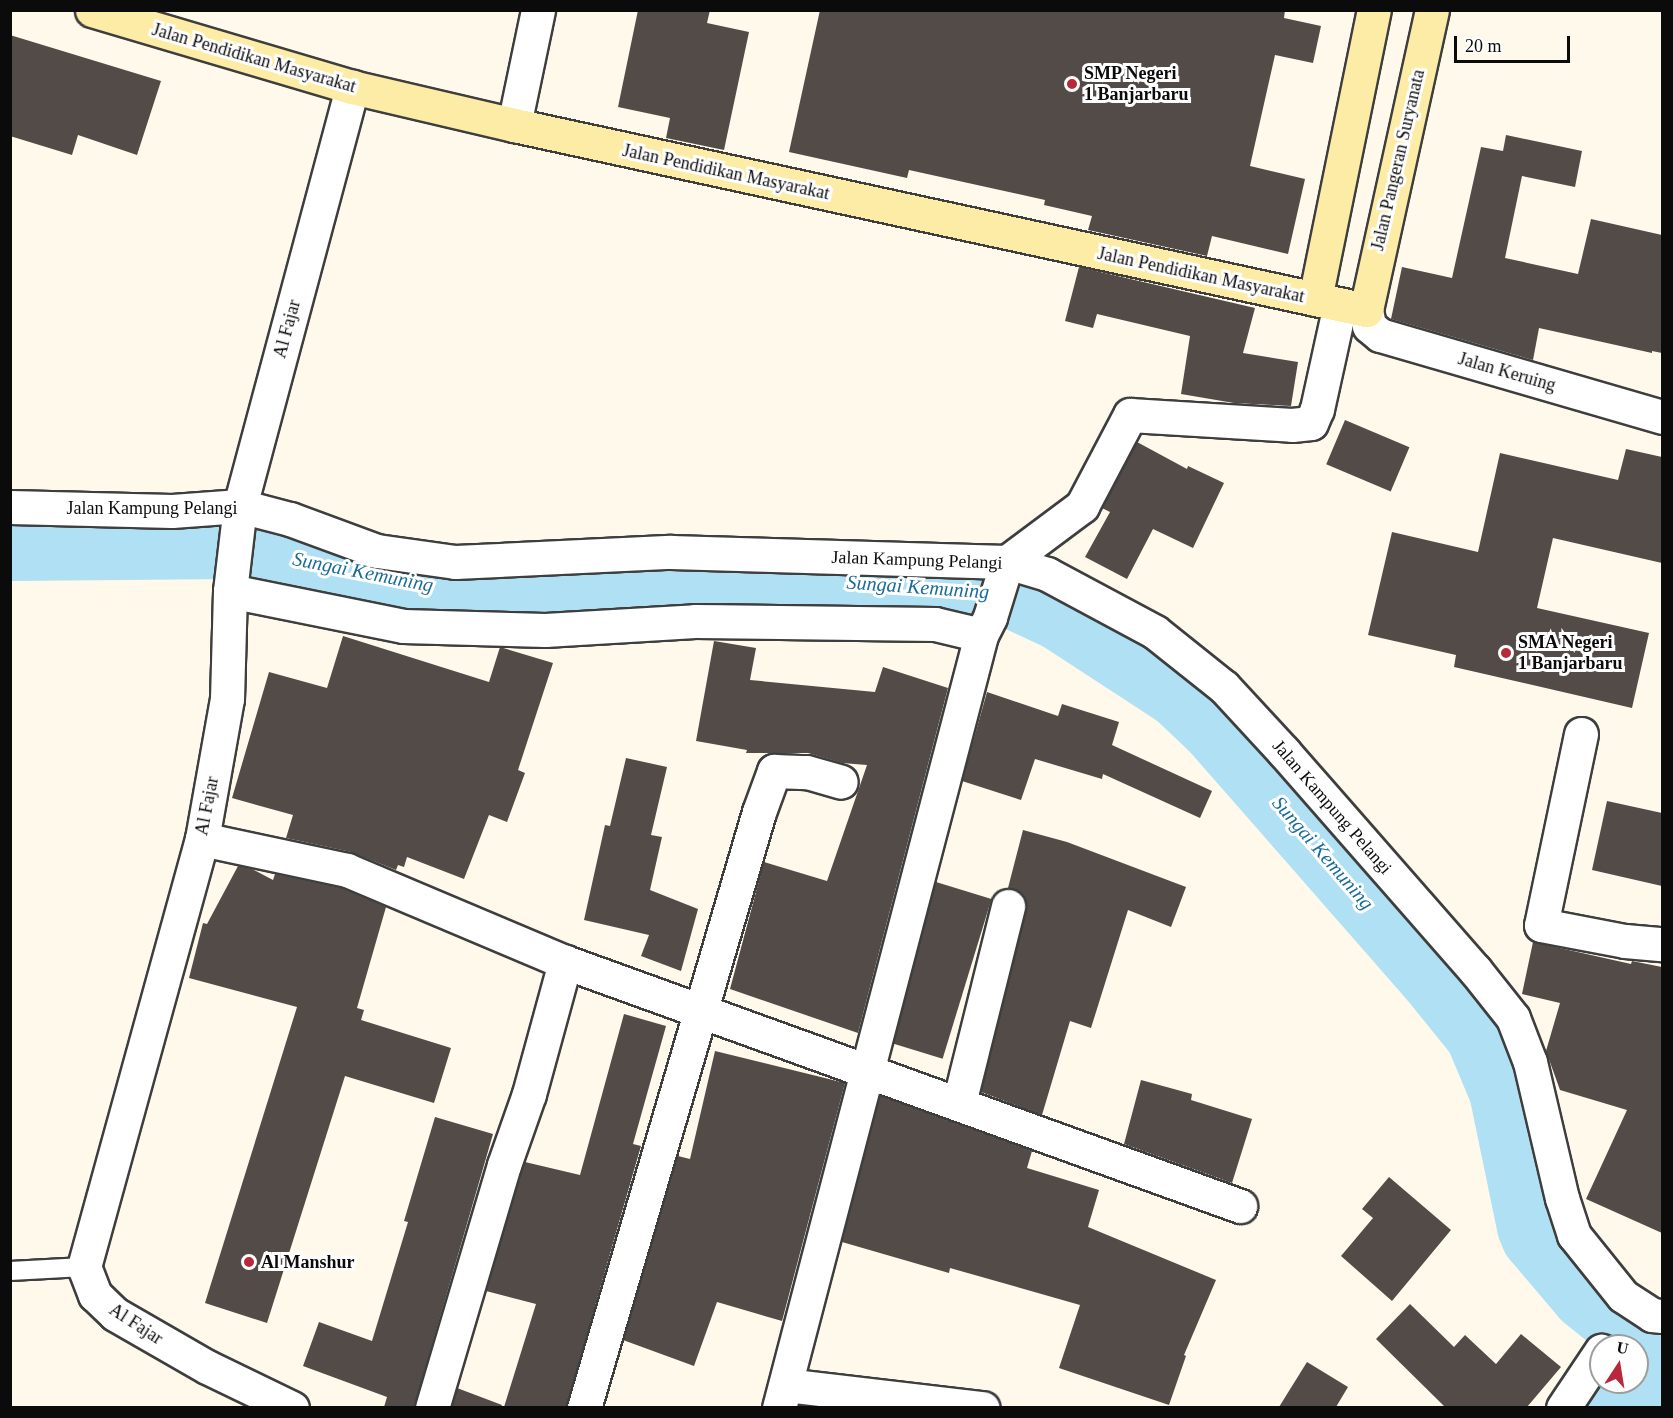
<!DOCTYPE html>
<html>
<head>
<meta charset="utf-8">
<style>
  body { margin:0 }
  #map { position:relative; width:1673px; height:1418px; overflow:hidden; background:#fef9ea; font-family:"Times New Roman",serif }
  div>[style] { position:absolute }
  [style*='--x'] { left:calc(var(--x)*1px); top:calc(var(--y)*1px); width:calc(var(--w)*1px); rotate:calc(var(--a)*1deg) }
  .river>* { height:69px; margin:-34.5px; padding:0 34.5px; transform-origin:34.5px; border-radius:34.5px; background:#b0e0f4 }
  .building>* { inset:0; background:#534b48; transform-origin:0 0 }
  .roads { filter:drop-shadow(2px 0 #3e3e3e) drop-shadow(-2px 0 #3e3e3e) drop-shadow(0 2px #3e3e3e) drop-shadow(0 -2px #3e3e3e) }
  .lane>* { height:18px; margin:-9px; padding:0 9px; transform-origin:9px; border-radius:9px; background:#fff }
  .street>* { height:33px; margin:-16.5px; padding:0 16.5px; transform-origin:16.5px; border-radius:16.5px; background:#fff }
  .secondary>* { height:33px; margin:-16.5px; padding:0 16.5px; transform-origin:16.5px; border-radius:16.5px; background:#fdeca6 }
  .dots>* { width:16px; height:16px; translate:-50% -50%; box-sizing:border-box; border:3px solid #fff; border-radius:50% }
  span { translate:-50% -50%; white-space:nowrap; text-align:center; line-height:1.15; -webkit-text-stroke:6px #fff; paint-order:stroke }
  .street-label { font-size:18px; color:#0b0b0b }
  .poi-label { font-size:18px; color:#0b0b0b; font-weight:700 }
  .left { translate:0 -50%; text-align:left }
  .water-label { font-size:20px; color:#196b98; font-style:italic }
  .frame { position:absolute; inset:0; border:12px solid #0b0b0b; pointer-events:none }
  .north { position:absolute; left:1589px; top:1334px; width:60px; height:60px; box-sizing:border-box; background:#fff; border:2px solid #9d9d9d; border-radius:50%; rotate:12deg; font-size:16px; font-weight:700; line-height:24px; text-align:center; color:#0b0b0b }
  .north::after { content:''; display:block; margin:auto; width:21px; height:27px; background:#b6283a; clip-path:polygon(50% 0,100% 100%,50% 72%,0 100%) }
  .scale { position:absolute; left:1454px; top:36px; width:116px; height:27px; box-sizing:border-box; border:3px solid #0b0b0b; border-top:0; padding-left:8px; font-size:18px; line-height:21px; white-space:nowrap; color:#0b0b0b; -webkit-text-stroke:4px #fff; paint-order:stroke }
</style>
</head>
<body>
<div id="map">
  <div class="river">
    <div style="--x:10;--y:546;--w:223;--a:-0.5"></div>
    <div style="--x:233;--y:544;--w:67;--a:11.1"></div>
    <div style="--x:299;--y:557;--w:104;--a:14.4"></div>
    <div style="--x:400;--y:583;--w:50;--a:6.8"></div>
    <div style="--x:450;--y:589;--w:335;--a:-1.5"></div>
    <div style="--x:785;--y:580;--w:205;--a:2.2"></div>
    <div style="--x:990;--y:588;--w:24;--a:15"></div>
    <div style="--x:1013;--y:594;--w:52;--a:25.1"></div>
    <div style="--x:1060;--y:616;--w:141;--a:33.1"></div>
    <div style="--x:1178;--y:693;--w:50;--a:43.4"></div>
    <div style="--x:1214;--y:727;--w:332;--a:48.8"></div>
    <div style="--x:1433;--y:977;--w:73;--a:51.1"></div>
    <div style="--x:1479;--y:1034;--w:62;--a:67.2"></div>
    <div style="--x:1503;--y:1091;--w:138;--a:78.3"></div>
    <div style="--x:1531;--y:1226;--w:11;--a:68"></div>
    <div style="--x:1535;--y:1236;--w:77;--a:49.7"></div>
    <div style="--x:1585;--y:1295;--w:99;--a:38.8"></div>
    <div style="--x:1620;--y:1408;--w:65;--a:-55.6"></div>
  </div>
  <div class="building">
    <div style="clip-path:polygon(638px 10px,710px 10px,707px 23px,749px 32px,724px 150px,666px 138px,670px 118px,618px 107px)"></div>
    <div style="clip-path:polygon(820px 10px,1285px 10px,1284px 18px,1321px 26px,1313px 63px,1275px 55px,1250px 166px,1305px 179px,1288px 254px,1212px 236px,1207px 256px,1088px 230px,1092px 216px,1044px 205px,1045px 200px,909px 170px,907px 178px,789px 152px)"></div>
    <div style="clip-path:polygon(10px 35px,161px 81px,137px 155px,78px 135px,72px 155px,10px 136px)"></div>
    <div style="clip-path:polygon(1506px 135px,1582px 151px,1575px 187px,1522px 176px,1505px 258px,1578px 274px,1591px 219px,1662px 235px,1662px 353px,1652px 351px,1652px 353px,1539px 328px,1533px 360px,1391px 319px,1402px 267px,1452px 278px,1481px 147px,1503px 151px)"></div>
    <div style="clip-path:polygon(1079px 267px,1255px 308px,1243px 353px,1298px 362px,1291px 406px,1234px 403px,1181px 394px,1190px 336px,1097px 314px,1093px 328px,1065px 321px)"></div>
    <div style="left:1345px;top:420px;width:70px;height:48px;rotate:23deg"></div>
    <div style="clip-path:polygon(1137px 442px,1187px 469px,1188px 466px,1224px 483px,1193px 548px,1153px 529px,1127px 579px,1085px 557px,1110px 512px,1102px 508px)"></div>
    <div style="clip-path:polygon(1626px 449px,1662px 457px,1662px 563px,1553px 538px,1537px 608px,1649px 633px,1632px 708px,1454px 667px,1456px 655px,1368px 635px,1392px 532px,1478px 552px,1500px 453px,1618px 480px)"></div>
    <div style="clip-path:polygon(343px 636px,489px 682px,500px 647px,553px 663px,518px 770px,525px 773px,507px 822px,489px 815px,464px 879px,407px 857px,404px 867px,398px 865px,396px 870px,351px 852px,286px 838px,293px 815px,232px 798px,269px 672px,327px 688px)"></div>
    <div style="clip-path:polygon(714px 641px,756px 648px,750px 680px,875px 692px,883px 667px,948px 688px,858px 1033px,730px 989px,764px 862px,827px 881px,867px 765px,842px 763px,808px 753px,746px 753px,747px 750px,696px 741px)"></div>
    <div style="clip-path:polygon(987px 692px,1058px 716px,1062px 704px,1119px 722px,1112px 745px,1212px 791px,1200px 818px,1103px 774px,1102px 779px,1035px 759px,1021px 800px,962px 781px)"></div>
    <div style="clip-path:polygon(626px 758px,667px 767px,651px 835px,662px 837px,650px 890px,698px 909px,681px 971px,641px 956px,649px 935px,584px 920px,605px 825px,610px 826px)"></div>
    <div style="clip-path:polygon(1607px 801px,1662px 813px,1662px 886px,1592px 870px)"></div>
    <div style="clip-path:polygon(1023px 830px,1067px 842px,1186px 887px,1171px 927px,1128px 910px,1091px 1028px,1070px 1021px,1042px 1115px,981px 1092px,1026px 911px,1026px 901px,1021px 893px,1008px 888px)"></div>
    <div style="clip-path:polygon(238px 866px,252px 869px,273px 880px,275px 874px,341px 888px,386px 907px,357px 1008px,364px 1010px,361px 1020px,451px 1048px,434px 1103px,345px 1076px,267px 1323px,205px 1303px,297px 1007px,189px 978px,203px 923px,207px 924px)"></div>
    <div style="left:936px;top:882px;width:58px;height:167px;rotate:17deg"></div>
    <div style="clip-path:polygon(1533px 942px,1631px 964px,1632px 961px,1662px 967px,1662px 1233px,1586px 1199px,1627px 1110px,1560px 1090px,1546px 1051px,1560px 1003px,1522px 994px)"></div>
    <div style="clip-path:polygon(624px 1014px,666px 1026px,633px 1144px,641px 1146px,566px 1407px,504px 1407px,536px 1304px,486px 1291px,522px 1171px,525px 1162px,580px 1175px)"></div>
    <div style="clip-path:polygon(715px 1051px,845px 1083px,782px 1321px,717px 1302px,694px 1366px,623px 1340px,678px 1156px,690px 1159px)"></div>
    <div style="clip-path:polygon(1141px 1080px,1192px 1094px,1191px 1100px,1252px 1119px,1232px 1183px,1124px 1144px)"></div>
    <div style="clip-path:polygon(880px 1096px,1032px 1151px,1027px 1168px,1099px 1190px,1088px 1227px,1216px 1280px,1184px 1355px,1186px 1356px,1169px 1405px,1059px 1368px,1080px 1305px,950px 1268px,949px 1273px,842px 1242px)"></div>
    <div style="clip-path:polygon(435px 1117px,493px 1134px,414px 1407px,384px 1407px,387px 1397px,303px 1366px,319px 1322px,372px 1341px,408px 1222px,404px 1221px)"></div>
    <div style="clip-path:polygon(1389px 1177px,1451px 1230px,1392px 1301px,1341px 1256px,1373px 1218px,1362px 1209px)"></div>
    <div style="clip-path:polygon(1410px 1304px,1454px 1347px,1465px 1335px,1496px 1364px,1521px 1334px,1561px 1367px,1527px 1407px,1445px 1407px,1376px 1339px)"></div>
    <div style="clip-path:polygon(1307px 1362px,1348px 1387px,1336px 1407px,1279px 1407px)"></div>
    <div style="clip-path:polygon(457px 1388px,502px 1405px,501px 1407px,452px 1407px)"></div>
  </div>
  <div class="roads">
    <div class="lane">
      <div style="--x:10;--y:1271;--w:74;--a:-3.1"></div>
    </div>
    <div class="street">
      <div style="--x:514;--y:125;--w:117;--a:-78.2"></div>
      <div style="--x:1366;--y:310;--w:16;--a:79"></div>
      <div style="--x:1369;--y:326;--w:14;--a:39"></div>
      <div style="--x:1380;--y:335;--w:294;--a:16.2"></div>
      <div style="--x:10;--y:507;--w:162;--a:1.4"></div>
      <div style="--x:172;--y:511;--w:68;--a:-4.2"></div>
      <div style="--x:240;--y:506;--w:52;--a:14.6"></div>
      <div style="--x:290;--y:519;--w:93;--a:20.2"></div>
      <div style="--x:377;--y:551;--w:79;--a:8"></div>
      <div style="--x:455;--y:562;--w:216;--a:-2.7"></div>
      <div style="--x:671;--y:552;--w:336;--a:1.7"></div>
      <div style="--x:1007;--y:562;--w:42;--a:16.7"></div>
      <div style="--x:1047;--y:574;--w:123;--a:28.2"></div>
      <div style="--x:1155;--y:632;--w:88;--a:38.6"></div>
      <div style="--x:1224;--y:687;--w:88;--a:47.3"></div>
      <div style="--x:1284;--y:752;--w:290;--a:48.8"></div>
      <div style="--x:1475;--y:970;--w:61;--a:51.6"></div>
      <div style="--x:1513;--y:1018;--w:47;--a:68.9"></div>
      <div style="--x:1530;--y:1062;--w:140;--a:76.8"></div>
      <div style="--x:1562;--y:1198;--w:39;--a:72"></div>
      <div style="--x:1574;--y:1235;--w:78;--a:51.2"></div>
      <div style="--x:1623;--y:1296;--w:35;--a:33"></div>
      <div style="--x:1652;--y:1315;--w:10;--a:6"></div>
      <div style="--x:230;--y:591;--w:177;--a:11.4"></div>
      <div style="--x:403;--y:626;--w:142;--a:1.6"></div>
      <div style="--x:545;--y:630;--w:150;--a:-3.4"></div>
      <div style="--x:695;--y:621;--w:240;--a:0.7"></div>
      <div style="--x:935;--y:624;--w:47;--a:13.4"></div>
      <div style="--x:1581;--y:734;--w:195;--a:101.8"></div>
      <div style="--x:1541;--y:925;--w:86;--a:10.8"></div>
      <div style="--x:1625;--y:941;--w:37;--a:5"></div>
      <div style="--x:202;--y:839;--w:148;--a:12.1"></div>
      <div style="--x:347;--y:870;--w:237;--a:22.9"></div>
      <div style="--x:565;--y:962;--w:718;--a:19.87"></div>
      <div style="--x:959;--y:1103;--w:203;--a:-76"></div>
      <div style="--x:786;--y:1385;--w:198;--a:6.7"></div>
      <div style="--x:292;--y:1408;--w:94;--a:-154.2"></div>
      <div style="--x:207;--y:1367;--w:106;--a:-150.1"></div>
      <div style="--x:115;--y:1314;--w:28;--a:-136"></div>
      <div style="--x:95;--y:1295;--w:30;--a:-111"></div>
      <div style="--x:84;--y:1267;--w:444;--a:-74.6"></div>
      <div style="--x:202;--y:839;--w:142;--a:-79.9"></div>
      <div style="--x:227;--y:699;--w:108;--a:-88.4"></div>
      <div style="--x:230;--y:591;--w:86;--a:-83.3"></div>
      <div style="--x:240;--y:506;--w:434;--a:-75"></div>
      <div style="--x:432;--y:1408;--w:253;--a:-73.5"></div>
      <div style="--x:504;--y:1165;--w:75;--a:-70.6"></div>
      <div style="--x:529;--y:1094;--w:137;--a:-74.7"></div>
      <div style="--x:584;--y:1408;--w:621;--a:-73.64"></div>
      <div style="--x:759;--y:812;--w:44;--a:-69.9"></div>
      <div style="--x:774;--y:771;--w:33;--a:2"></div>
      <div style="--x:807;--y:772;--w:35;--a:16"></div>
      <div style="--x:779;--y:1408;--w:799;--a:-75.35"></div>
      <div style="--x:981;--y:635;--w:20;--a:-63"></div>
      <div style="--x:990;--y:617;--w:58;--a:-72.8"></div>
      <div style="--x:1007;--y:562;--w:94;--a:-36.7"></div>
      <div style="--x:1082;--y:506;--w:103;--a:-62.2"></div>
      <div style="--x:1130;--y:415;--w:162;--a:3.5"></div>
      <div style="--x:1292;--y:425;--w:19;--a:-6"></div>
      <div style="--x:1311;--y:423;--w:15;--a:-67"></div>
      <div style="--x:1317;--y:409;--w:107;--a:-77.6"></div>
      <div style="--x:1563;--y:1408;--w:69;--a:-56.3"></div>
    </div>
    <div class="secondary">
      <div style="--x:92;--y:10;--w:271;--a:16.5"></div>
      <div style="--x:352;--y:87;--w:166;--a:13.2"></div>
      <div style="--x:514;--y:125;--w:872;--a:12.25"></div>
      <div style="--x:1366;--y:310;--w:307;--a:-77.6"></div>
      <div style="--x:1315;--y:299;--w:295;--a:-78.5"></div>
    </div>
  </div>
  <div class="dots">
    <div style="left:1072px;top:84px;background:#b6283a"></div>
    <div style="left:1506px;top:653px;background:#b6283a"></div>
    <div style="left:249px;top:1262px;background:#b6283a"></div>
  </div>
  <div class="street-label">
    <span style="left:254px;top:58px;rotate:16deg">Jalan Pendidikan Masyarakat</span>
    <span style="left:1398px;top:160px;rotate:-77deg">Jalan Pangeran Suryanata</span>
    <span style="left:726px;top:172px;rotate:12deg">Jalan Pendidikan Masyarakat</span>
    <span style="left:1201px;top:275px;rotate:12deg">Jalan Pendidikan Masyarakat</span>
    <span style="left:287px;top:329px;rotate:-75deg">Al Fajar</span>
    <span style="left:1507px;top:372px;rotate:16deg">Jalan Keruing</span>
    <span style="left:152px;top:508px">Jalan Kampung Pelangi</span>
    <span style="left:917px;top:560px;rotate:2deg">Jalan Kampung Pelangi</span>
    <span style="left:207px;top:806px;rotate:-79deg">Al Fajar</span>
    <span style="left:1332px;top:807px;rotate:49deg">Jalan Kampung Pelangi</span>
    <span style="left:136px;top:1324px;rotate:33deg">Al Fajar</span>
  </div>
  <div class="poi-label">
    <span class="left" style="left:1084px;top:84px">SMP Negeri<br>1 Banjarbaru</span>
    <span class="left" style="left:1518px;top:653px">SMA Negeri<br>1 Banjarbaru</span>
    <span class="left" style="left:261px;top:1262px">Al Manshur</span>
  </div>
  <div class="water-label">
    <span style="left:363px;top:572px;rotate:11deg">Sungai Kemuning</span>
    <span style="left:918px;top:587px;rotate:4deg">Sungai Kemuning</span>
    <span style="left:1323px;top:853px;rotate:49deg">Sungai Kemuning</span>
  </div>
  <div class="frame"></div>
  <div class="north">U</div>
  <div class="scale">20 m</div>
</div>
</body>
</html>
